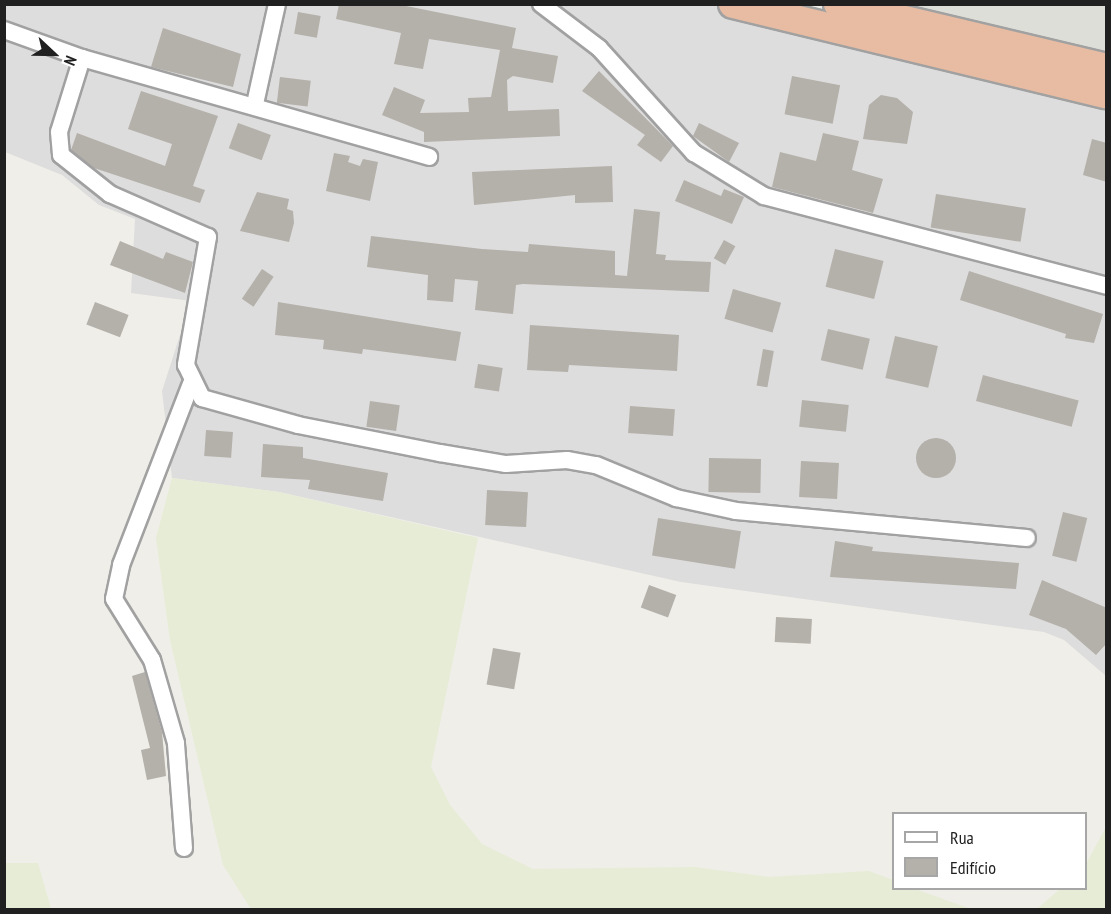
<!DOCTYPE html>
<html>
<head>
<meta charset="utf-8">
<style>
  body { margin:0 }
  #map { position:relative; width:1111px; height:914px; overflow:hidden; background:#efeee8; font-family:"PT Sans Narrow",sans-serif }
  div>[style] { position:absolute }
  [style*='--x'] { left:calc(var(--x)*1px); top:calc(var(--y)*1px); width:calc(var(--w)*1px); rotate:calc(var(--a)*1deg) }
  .residential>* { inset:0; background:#dedddd }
  .airport>* { inset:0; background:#deded8 }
  .farmland>* { inset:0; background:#e6ecd5 }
  .building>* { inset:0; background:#b4b0aa; transform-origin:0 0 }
  .round { border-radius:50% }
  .roads { filter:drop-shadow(2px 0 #a1a1a1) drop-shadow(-2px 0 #a1a1a1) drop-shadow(0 2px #a1a1a1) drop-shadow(0 -2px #a1a1a1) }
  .minor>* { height:16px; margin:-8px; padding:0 8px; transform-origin:8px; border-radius:8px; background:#fff }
  .trunk>* { height:28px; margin:-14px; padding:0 14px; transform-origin:14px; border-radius:14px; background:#e7bca2 }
  span { translate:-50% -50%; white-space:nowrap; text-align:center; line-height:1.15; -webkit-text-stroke:4.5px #fff; paint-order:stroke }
  .frame { position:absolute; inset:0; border:6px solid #202020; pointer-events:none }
  .legend { position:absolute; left:892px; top:812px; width:195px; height:78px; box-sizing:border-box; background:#fff; border:2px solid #a6a6a6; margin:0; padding:8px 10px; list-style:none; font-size:18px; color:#202020 }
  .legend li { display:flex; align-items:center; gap:12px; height:30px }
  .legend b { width:30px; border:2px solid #a6a6a6 }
  .north { position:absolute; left:24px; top:24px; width:60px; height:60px; -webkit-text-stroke:4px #fff; paint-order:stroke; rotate:112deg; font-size:16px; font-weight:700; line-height:24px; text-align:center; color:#202020 }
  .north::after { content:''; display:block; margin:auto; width:21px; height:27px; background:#202020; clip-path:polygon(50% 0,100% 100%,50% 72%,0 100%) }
</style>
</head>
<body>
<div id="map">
  <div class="residential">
    <div style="clip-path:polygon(4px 5px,773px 5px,1106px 87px,1106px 676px,1064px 640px,1044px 632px,681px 582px,279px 492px,172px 478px,162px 391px,191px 301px,131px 293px,135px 219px,99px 205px,62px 175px,5px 152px)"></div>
  </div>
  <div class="airport">
    <div style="clip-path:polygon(897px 5px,1106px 5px,1106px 53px,1019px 33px)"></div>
  </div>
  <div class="farmland">
    <div style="clip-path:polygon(172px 478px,279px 492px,478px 538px,431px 767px,450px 805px,482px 844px,533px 869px,694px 867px,769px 877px,869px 871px,893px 880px,894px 888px,915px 889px,971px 909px,251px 909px,223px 865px,170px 640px,156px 538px)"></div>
    <div style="clip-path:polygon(1106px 827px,1106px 909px,1037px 909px,1060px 889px,1086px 888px,1086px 864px)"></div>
    <div style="clip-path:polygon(5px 863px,38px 863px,51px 909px,5px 909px)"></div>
  </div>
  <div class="building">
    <div style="clip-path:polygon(339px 4px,396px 4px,516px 28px,512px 48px,558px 56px,553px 83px,513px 76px,507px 80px,508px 111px,559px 109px,560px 136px,424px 142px,424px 132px,382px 115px,394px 87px,425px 100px,420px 113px,469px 112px,468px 98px,491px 97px,500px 50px,429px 39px,423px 69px,394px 64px,401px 33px,336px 19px)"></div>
    <div style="left:298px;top:12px;width:23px;height:22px;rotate:10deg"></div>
    <div style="clip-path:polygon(163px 28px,241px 54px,233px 87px,151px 67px)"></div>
    <div style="clip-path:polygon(599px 71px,673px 146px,661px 162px,637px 145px,645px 135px,582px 91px)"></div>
    <div style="left:792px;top:76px;width:49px;height:39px;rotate:11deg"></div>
    <div style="left:280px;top:77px;width:31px;height:26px;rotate:7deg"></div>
    <div style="clip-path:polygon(141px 91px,218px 116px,193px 186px,205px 190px,200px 203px,94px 168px,71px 150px,77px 133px,165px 166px,172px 144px,128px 129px)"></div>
    <div style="clip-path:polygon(881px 95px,897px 98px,913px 112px,907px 144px,863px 139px,869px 105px)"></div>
    <div style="left:238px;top:123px;width:35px;height:27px;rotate:20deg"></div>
    <div style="clip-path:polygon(699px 123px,739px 143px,729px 162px,693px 136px)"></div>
    <div style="clip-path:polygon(823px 133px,859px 141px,852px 170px,883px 179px,873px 213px,772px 187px,780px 152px,816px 161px)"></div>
    <div style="clip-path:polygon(1092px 139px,1107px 143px,1107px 182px,1083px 175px)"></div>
    <div style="clip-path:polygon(334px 153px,350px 156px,348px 162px,360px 166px,363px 159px,378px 162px,370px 201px,326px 191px)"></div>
    <div style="clip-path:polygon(612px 166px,613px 202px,575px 203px,575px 195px,474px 205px,472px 172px)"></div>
    <div style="clip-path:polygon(684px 180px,721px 196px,724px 189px,744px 197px,732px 224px,675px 201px)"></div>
    <div style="clip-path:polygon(257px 192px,289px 199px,287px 209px,293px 211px,294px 223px,289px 242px,240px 231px)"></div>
    <div style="left:936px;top:194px;width:91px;height:34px;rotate:9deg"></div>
    <div style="clip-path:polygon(634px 209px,660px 212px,656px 254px,666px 255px,665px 260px,711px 262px,709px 292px,523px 284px,516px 285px,513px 314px,475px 310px,478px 281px,455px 279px,453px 302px,427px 300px,428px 275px,367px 267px,371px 236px,482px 249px,528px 252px,529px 244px,615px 251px,615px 275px,627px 276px)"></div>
    <div style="left:724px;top:240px;width:13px;height:21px;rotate:29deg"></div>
    <div style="clip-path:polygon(120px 241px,163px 259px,166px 252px,193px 262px,185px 293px,110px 265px)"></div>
    <div style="left:835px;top:249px;width:50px;height:39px;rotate:14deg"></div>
    <div style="left:262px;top:269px;width:14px;height:36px;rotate:34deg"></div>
    <div style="clip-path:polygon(969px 271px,1103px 314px,1094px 343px,1065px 338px,1066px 334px,960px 300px)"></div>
    <div style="left:733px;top:289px;width:50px;height:31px;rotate:16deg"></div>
    <div style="left:95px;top:302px;width:36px;height:24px;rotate:21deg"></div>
    <div style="clip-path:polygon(278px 302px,461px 332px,456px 361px,363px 349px,362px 354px,323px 349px,324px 340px,275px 335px)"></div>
    <div style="clip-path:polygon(530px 325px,679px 335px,677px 371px,569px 365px,568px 372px,527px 370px)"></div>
    <div style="left:828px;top:329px;width:43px;height:32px;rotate:13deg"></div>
    <div style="left:895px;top:336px;width:44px;height:43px;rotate:13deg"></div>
    <div style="left:763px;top:349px;width:11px;height:37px;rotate:10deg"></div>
    <div style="left:478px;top:364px;width:25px;height:24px;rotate:9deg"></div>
    <div style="left:983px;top:375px;width:99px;height:27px;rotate:15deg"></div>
    <div style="left:802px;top:400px;width:47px;height:27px;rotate:6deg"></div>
    <div style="left:370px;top:401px;width:30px;height:26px;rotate:8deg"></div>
    <div style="left:630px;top:406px;width:45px;height:27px;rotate:4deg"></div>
    <div style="left:206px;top:430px;width:27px;height:26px;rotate:4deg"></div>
    <div class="round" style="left:916px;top:438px;width:40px;height:40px"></div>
    <div style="clip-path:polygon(263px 444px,303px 447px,303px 458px,388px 473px,383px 501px,308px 489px,310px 480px,261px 477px)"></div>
    <div style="left:709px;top:458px;width:52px;height:34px;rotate:1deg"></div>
    <div style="left:801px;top:461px;width:38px;height:36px;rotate:3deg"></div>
    <div style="left:487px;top:490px;width:41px;height:35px;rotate:3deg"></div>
    <div style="left:1063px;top:512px;width:25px;height:45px;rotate:14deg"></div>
    <div style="left:658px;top:518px;width:84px;height:38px;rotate:9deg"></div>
    <div style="clip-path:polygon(835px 541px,873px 547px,872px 551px,1019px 563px,1016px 589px,830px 577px)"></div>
    <div style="clip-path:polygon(1042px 580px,1107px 608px,1107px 643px,1096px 655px,1066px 629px,1029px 615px)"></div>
    <div style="left:649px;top:585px;width:29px;height:24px;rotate:20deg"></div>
    <div style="left:776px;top:617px;width:36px;height:25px;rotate:3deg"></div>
    <div style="left:493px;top:648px;width:28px;height:37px;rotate:10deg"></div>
    <div style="clip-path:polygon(145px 672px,162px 732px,166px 776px,147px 780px,141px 750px,150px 748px,132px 676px)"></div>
  </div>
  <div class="roads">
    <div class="minor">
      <div style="--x:541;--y:4;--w:73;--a:37.2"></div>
      <div style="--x:599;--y:48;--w:142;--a:47.9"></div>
      <div style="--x:694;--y:153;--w:82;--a:31.6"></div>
      <div style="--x:764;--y:196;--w:354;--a:14.7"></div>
      <div style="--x:4;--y:30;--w:83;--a:19.7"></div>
      <div style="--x:82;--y:58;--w:361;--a:15.9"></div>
      <div style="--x:82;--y:58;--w:77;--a:107.3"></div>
      <div style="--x:59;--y:132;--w:23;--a:85"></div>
      <div style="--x:61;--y:155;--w:63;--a:38.5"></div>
      <div style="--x:110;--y:194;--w:107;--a:23.7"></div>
      <div style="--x:208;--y:237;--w:130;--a:99.8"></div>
      <div style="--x:186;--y:365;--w:37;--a:64"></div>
      <div style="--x:202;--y:398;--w:100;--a:15.7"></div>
      <div style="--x:298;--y:425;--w:145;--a:11.2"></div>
      <div style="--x:440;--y:453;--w:67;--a:9.5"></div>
      <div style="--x:506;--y:464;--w:61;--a:-3.8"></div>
      <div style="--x:567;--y:460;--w:29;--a:10"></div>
      <div style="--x:596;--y:465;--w:87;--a:22.4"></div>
      <div style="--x:676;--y:498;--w:61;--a:12.2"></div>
      <div style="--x:736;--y:511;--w:292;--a:5.3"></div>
      <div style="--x:255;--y:104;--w:102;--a:-77.6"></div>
      <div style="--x:184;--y:848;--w:105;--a:-94.4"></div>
      <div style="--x:176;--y:743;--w:86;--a:-106.1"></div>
      <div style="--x:152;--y:660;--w:72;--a:-121.9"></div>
      <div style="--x:114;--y:599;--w:35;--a:-78"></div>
      <div style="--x:121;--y:565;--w:194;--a:-68.9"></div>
    </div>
    <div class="trunk">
      <div style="--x:733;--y:4;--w:384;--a:13.6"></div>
      <div style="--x:838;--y:4;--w:276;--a:13.4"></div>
    </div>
  </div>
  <div class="frame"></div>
  <ul class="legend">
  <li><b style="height:8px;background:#fff"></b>Rua</li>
  <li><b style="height:16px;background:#b4b0aa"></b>Edifício</li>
  </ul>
  <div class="north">N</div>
</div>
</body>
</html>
